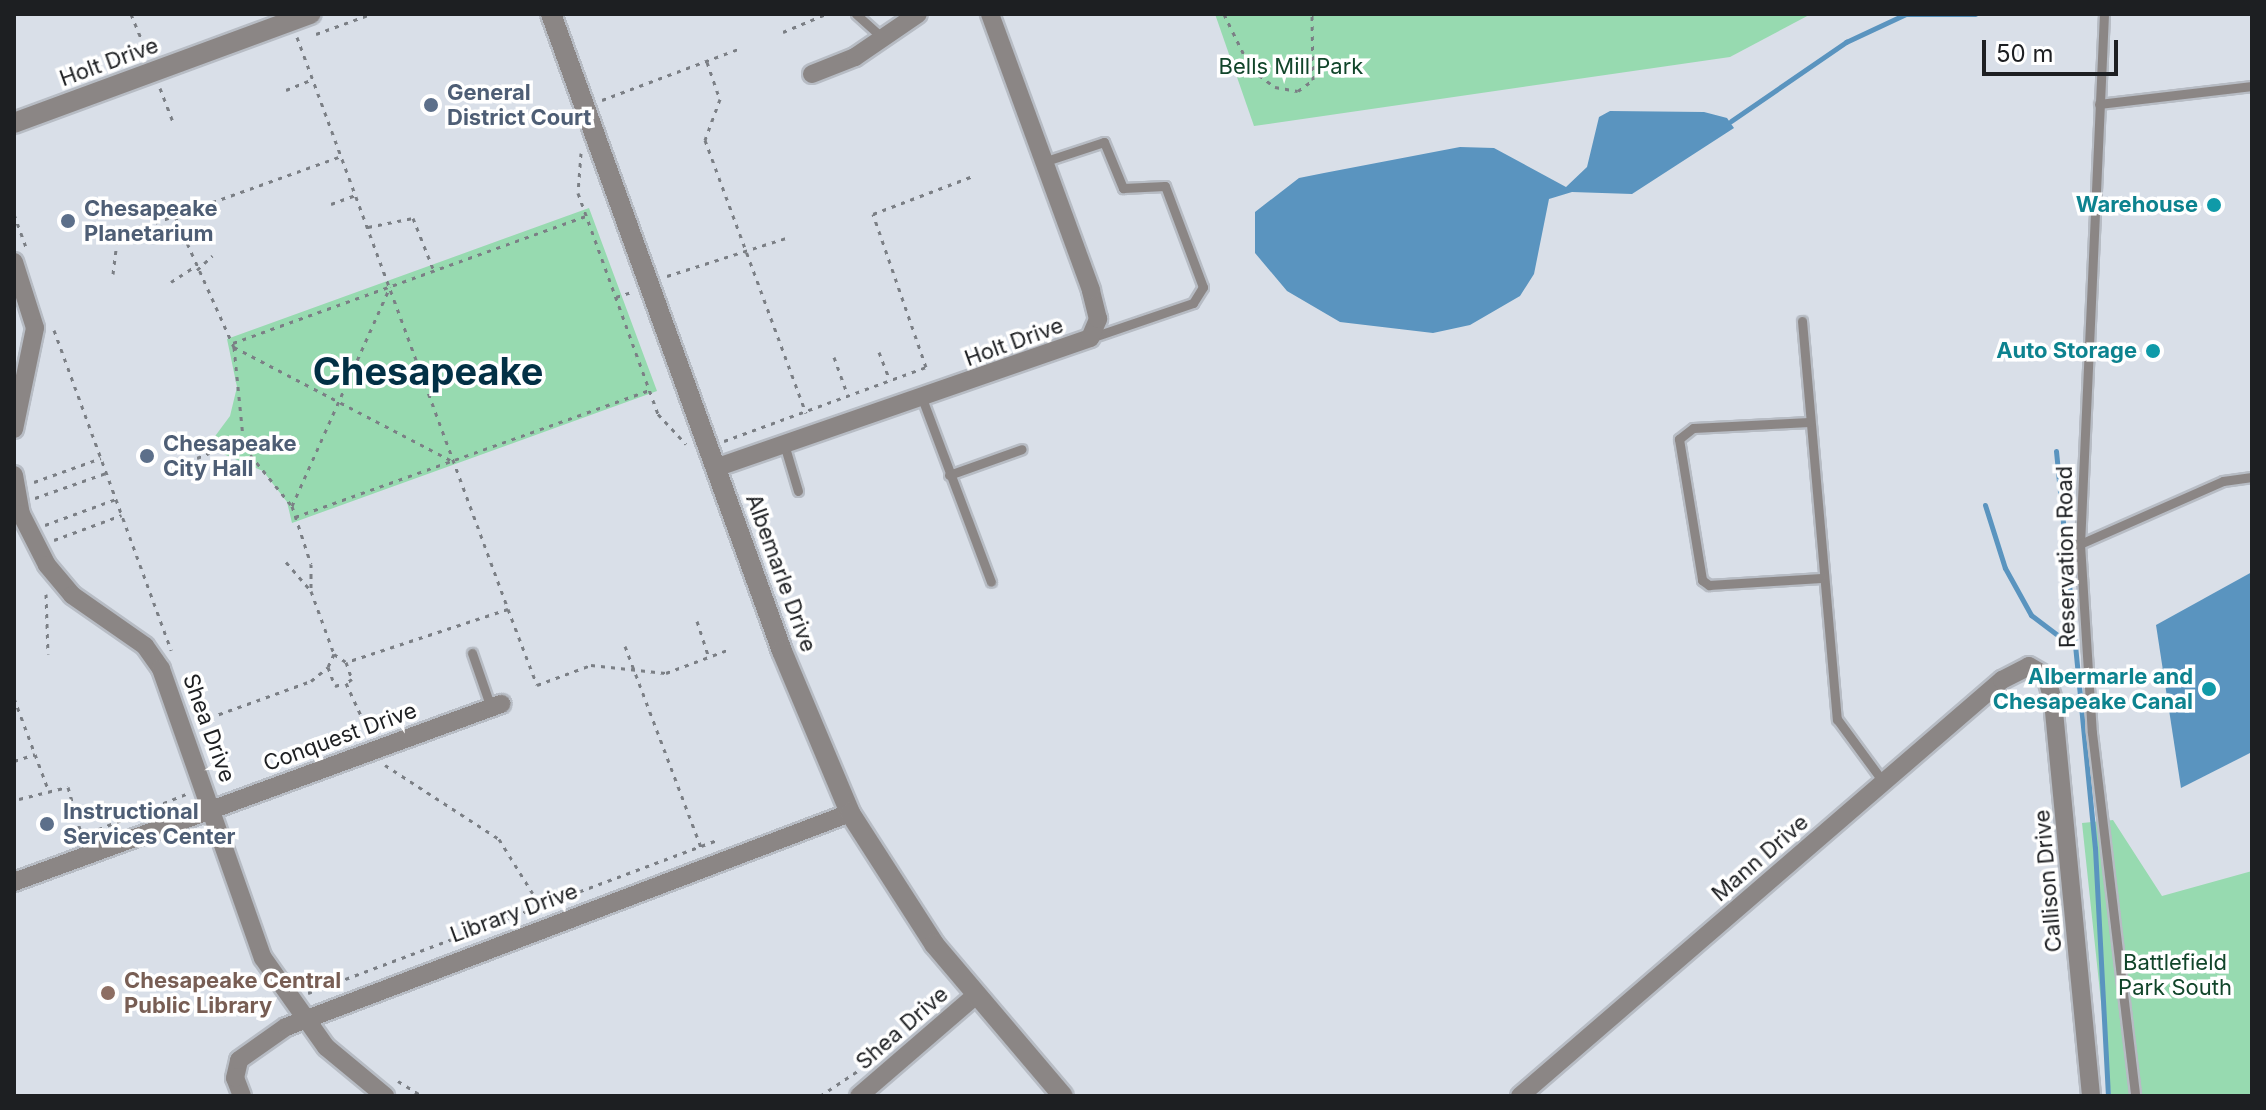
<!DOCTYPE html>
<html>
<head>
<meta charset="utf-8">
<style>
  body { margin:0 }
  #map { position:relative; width:2266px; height:1110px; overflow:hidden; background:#d9dfe8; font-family:Inter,sans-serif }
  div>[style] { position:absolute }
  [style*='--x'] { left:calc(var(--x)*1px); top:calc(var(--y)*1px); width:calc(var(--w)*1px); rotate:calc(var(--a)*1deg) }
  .green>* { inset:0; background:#97dab0 }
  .water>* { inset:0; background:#5a94bf }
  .stream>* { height:5px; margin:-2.5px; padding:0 2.5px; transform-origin:2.5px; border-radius:2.5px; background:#5a94bf }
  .path>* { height:3px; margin-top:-1.5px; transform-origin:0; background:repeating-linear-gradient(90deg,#7b7f85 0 4px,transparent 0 10px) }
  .roads { filter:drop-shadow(2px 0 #b7bcc4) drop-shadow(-2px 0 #b7bcc4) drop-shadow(0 2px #b7bcc4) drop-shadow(0 -2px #b7bcc4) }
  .service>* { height:9px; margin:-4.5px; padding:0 4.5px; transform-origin:4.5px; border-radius:4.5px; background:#8b8685 }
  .minor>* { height:18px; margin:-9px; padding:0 9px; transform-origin:9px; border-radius:9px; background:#8b8685 }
  .tertiary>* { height:20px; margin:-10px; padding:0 10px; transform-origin:10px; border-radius:10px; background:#8b8685 }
  .dots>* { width:22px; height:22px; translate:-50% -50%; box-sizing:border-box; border:4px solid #fff; border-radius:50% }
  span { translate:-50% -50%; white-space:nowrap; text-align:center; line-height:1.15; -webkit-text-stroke:7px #fff; paint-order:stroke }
  .street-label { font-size:22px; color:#1d1f22 }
  .park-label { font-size:22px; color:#11452a }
  .service-label { font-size:22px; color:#4e5e75; font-weight:700 }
  .left { translate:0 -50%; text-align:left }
  .culture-label { font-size:22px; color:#0d838f; font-weight:700 }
  .right { translate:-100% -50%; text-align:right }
  .education-label { font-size:22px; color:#785e54; font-weight:700 }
  .town-label { font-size:38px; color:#023045; font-weight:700 }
  .frame { position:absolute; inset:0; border:16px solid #1d1f22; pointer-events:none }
  .scale { position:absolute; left:1982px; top:40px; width:136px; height:36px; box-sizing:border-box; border:4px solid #1d1f22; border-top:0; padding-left:10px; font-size:24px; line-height:28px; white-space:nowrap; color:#1d1f22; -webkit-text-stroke:6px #fff; paint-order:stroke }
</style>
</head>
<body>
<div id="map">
  <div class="green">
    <div style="clip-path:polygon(1215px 14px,1811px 14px,1730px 57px,1254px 126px)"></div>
    <div style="clip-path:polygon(589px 208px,657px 391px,292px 523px,287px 502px,263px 471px,214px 450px,210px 443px,230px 416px,237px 387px,227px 339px)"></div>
    <div style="clip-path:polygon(2113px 820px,2162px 896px,2252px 871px,2252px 1096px,2111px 1096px,2082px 823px)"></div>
  </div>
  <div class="water">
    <div style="clip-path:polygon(1610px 111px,1704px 112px,1727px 118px,1734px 128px,1632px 194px,1572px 192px,1549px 199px,1534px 274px,1520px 296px,1470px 325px,1433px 333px,1340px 322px,1287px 291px,1255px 253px,1255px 212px,1299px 178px,1324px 173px,1460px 147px,1494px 148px,1566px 187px,1587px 167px,1599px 117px)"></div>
    <div style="clip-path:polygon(2252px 572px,2252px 752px,2181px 788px,2156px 625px)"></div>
  </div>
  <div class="stream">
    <div style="--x:1731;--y:121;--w:140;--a:-34.5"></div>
    <div style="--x:1846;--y:42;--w:66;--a:-25"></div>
    <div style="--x:1906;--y:14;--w:69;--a:0"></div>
    <div style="--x:2056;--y:451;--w:399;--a:84.4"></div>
    <div style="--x:2095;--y:848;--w:248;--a:87"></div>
    <div style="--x:1985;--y:505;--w:66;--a:72.4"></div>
    <div style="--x:2005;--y:568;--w:54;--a:61"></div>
    <div style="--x:2031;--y:615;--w:51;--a:37.1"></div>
  </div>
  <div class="path">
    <div style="--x:131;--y:14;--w:44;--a:67.5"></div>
    <div style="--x:1224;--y:14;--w:61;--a:63.9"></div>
    <div style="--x:1251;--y:69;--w:30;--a:37"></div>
    <div style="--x:1275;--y:87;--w:23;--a:10"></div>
    <div style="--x:1298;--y:91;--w:19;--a:-36"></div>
    <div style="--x:1313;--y:80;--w:66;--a:-90.9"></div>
    <div style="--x:783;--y:32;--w:47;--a:-22.7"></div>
    <div style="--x:316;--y:34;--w:59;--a:-20"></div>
    <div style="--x:297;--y:37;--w:610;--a:69.75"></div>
    <div style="--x:508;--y:609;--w:169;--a:161.8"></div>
    <div style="--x:707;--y:62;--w:39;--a:71"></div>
    <div style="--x:720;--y:99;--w:44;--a:110.1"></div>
    <div style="--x:705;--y:140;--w:291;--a:69.7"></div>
    <div style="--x:160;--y:88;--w:36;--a:69"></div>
    <div style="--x:286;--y:90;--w:29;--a:-22"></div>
    <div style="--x:602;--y:100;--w:148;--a:-20.5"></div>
    <div style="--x:581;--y:153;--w:40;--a:94.3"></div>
    <div style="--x:578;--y:193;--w:235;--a:70.1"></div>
    <div style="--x:658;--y:414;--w:41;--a:47"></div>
    <div style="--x:331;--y:204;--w:27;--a:-20"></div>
    <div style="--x:14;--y:214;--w:35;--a:70"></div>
    <div style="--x:175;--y:216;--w:144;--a:65.8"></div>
    <div style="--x:234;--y:347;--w:100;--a:84.3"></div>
    <div style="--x:244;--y:447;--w:76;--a:50.9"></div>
    <div style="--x:292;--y:506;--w:61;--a:71.9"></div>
    <div style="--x:311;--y:564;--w:27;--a:90"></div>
    <div style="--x:311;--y:591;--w:67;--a:69.9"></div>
    <div style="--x:334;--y:654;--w:14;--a:34"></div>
    <div style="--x:346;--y:662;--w:18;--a:71"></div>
    <div style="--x:352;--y:679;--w:7;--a:146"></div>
    <div style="--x:346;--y:683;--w:55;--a:65.3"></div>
    <div style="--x:368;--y:227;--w:46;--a:-11.3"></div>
    <div style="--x:413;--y:218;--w:57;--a:68.4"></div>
    <div style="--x:197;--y:270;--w:21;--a:-43"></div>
    <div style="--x:113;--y:274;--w:38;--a:-83"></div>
    <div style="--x:118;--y:236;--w:237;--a:-19.7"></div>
    <div style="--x:667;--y:276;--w:128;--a:-17.7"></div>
    <div style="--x:171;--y:282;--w:27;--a:-33"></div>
    <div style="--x:616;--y:297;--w:16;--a:-18"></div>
    <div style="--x:54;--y:330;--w:341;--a:69.9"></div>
    <div style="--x:233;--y:343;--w:375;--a:-19.8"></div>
    <div style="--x:234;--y:347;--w:244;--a:27.6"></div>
    <div style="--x:879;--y:352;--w:30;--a:69"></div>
    <div style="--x:834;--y:357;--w:41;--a:70.3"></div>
    <div style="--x:724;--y:441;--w:215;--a:-20.1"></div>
    <div style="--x:926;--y:367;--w:162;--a:-109.1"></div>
    <div style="--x:873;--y:214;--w:107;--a:-20.8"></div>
    <div style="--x:197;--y:458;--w:48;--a:-22.2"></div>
    <div style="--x:34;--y:482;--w:71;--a:-19.7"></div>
    <div style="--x:35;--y:498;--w:75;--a:-19.4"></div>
    <div style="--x:292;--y:506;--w:240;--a:-65.9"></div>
    <div style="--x:295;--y:517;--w:376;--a:-19.7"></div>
    <div style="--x:45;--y:525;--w:76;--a:-20.1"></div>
    <div style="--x:54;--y:540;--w:72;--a:-20.2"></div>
    <div style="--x:286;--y:562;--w:38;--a:49"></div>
    <div style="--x:46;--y:594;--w:60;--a:88.1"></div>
    <div style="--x:508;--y:609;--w:81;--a:69.1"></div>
    <div style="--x:537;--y:685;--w:58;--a:-20.3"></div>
    <div style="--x:591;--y:665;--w:75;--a:6.1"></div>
    <div style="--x:666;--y:673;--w:68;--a:-20.6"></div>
    <div style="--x:697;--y:621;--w:38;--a:72"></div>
    <div style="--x:625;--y:646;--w:215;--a:69.3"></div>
    <div style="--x:334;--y:654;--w:14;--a:115"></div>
    <div style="--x:328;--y:667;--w:20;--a:70"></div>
    <div style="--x:335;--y:686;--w:9;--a:-18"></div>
    <div style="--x:14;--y:698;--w:97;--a:69.5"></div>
    <div style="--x:200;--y:721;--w:118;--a:-19.8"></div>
    <div style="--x:311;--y:681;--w:22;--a:-39"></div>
    <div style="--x:14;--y:761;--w:22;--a:-18"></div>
    <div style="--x:385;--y:765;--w:136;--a:33"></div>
    <div style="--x:499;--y:839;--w:84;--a:58.2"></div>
    <div style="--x:217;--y:772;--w:16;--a:60"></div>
    <div style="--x:19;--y:799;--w:50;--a:-13.8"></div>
    <div style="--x:68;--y:787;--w:51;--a:74.1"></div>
    <div style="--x:89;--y:833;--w:105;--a:-21.9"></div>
    <div style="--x:308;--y:993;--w:439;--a:-20.5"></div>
    <div style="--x:398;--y:1081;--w:28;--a:32"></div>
    <div style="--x:820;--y:1096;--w:47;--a:-33.7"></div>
  </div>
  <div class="roads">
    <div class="service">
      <div style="--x:856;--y:14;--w:31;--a:42"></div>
      <div style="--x:2104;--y:14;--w:531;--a:92.59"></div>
      <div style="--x:2080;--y:544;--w:189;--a:86.4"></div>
      <div style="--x:2092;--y:733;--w:366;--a:83.2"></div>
      <div style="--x:2099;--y:104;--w:154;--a:-6.7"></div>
      <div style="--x:1046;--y:161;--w:61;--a:-18.1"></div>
      <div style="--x:1104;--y:142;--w:50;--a:67.6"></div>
      <div style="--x:1123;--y:188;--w:42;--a:-2.7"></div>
      <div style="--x:1165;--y:186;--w:108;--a:69.4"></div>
      <div style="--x:1203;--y:287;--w:19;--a:122"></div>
      <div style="--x:1193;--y:303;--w:109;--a:161.2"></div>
      <div style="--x:1802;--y:321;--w:400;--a:85"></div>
      <div style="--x:1837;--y:719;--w:79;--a:53.7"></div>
      <div style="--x:923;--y:401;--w:193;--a:69.4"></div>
      <div style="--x:1809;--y:422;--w:116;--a:177"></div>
      <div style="--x:1693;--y:428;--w:18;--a:142"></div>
      <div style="--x:1679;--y:439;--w:143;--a:80.7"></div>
      <div style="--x:1702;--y:580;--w:9;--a:36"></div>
      <div style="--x:1709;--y:585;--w:112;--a:-3.6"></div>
      <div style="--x:784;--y:444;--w:49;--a:73.4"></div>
      <div style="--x:949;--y:475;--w:77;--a:-19.6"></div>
      <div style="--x:2080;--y:544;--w:156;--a:-23.8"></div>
      <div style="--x:2223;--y:481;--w:29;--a:-8"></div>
      <div style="--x:472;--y:653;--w:58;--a:70.9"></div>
    </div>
    <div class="minor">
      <div style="--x:812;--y:74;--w:46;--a:-21.6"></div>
      <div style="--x:855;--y:57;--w:76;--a:-34.3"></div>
      <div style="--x:14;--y:262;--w:69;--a:72.3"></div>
      <div style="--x:35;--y:328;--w:103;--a:101.7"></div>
      <div style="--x:718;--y:467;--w:394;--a:-19.1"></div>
      <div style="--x:1090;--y:338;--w:21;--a:-67"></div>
      <div style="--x:1098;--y:319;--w:30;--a:-104"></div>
      <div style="--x:1091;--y:290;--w:294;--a:-110.1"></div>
      <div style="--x:14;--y:475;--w:40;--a:80"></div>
      <div style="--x:21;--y:514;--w:57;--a:63"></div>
      <div style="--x:47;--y:565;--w:39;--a:50"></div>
      <div style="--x:72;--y:595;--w:89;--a:34.9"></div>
      <div style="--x:145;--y:646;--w:28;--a:55"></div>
      <div style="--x:161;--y:669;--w:306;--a:70.6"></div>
      <div style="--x:263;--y:958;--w:109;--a:54.7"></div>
      <div style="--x:326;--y:1047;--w:77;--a:39.7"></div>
      <div style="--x:14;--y:882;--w:519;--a:-20.08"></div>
      <div style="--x:242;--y:1096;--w:19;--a:-111"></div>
      <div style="--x:235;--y:1078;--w:18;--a:-77"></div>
      <div style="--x:239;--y:1060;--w:57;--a:-35.1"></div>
      <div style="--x:286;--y:1027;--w:603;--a:-20.78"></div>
      <div style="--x:859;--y:1096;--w:155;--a:-40.8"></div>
      <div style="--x:1520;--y:1096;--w:637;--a:-40.8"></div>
      <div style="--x:2002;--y:680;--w:30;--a:-27"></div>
      <div style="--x:2029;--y:666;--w:20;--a:30"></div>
      <div style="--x:2046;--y:676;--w:26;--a:74"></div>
      <div style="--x:2053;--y:701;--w:397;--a:84.5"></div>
    </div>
    <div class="tertiary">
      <div style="--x:551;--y:14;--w:678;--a:70.07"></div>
      <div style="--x:782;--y:651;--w:176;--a:67.2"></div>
      <div style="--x:850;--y:813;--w:156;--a:57.3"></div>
      <div style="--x:934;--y:944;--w:199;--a:49.7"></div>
      <div style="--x:14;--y:123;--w:316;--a:-20.2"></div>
    </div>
  </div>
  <div class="dots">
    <div style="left:431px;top:105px;background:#5c6f8a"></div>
    <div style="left:2214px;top:205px;background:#0f9aa8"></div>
    <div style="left:68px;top:221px;background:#5c6f8a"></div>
    <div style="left:2153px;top:351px;background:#0f9aa8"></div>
    <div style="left:147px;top:456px;background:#5c6f8a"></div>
    <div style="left:2209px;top:689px;background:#0f9aa8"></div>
    <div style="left:47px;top:824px;background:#5c6f8a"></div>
    <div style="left:108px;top:993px;background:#8d6e63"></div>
  </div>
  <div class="street-label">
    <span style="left:109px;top:62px;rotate:-20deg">Holt Drive</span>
    <span style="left:1014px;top:342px;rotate:-20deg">Holt Drive</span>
    <span style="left:2066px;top:557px;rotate:-91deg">Reservation Road</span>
    <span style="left:781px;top:573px;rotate:70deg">Albemarle Drive</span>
    <span style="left:209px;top:728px;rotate:70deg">Shea Drive</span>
    <span style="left:340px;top:737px;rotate:-20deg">Conquest Drive</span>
    <span style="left:1760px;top:858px;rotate:-41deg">Mann Drive</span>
    <span style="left:2048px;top:881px;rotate:-95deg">Callison Drive</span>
    <span style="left:514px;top:913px;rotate:-20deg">Library Drive</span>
    <span style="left:902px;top:1028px;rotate:-41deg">Shea Drive</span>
  </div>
  <div class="park-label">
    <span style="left:1291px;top:67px">Bells Mill Park</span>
    <span style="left:2175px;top:975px">Battlefield<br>Park South</span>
  </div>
  <div class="service-label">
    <span class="left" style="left:447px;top:105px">General<br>District Court</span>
    <span class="left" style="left:84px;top:221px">Chesapeake<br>Planetarium</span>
    <span class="left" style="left:163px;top:456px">Chesapeake<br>City Hall</span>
    <span class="left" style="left:63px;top:824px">Instructional<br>Services Center</span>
  </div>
  <div class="culture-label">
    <span class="right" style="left:2198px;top:205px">Warehouse</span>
    <span class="right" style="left:2137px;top:351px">Auto Storage</span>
    <span class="right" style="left:2193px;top:689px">Albermarle and<br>Chesapeake Canal</span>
  </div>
  <div class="education-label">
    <span class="left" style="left:124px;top:993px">Chesapeake Central<br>Public Library</span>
  </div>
  <div class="town-label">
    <span style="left:428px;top:372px">Chesapeake</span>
  </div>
  <div class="frame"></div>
  <div class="scale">50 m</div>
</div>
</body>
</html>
